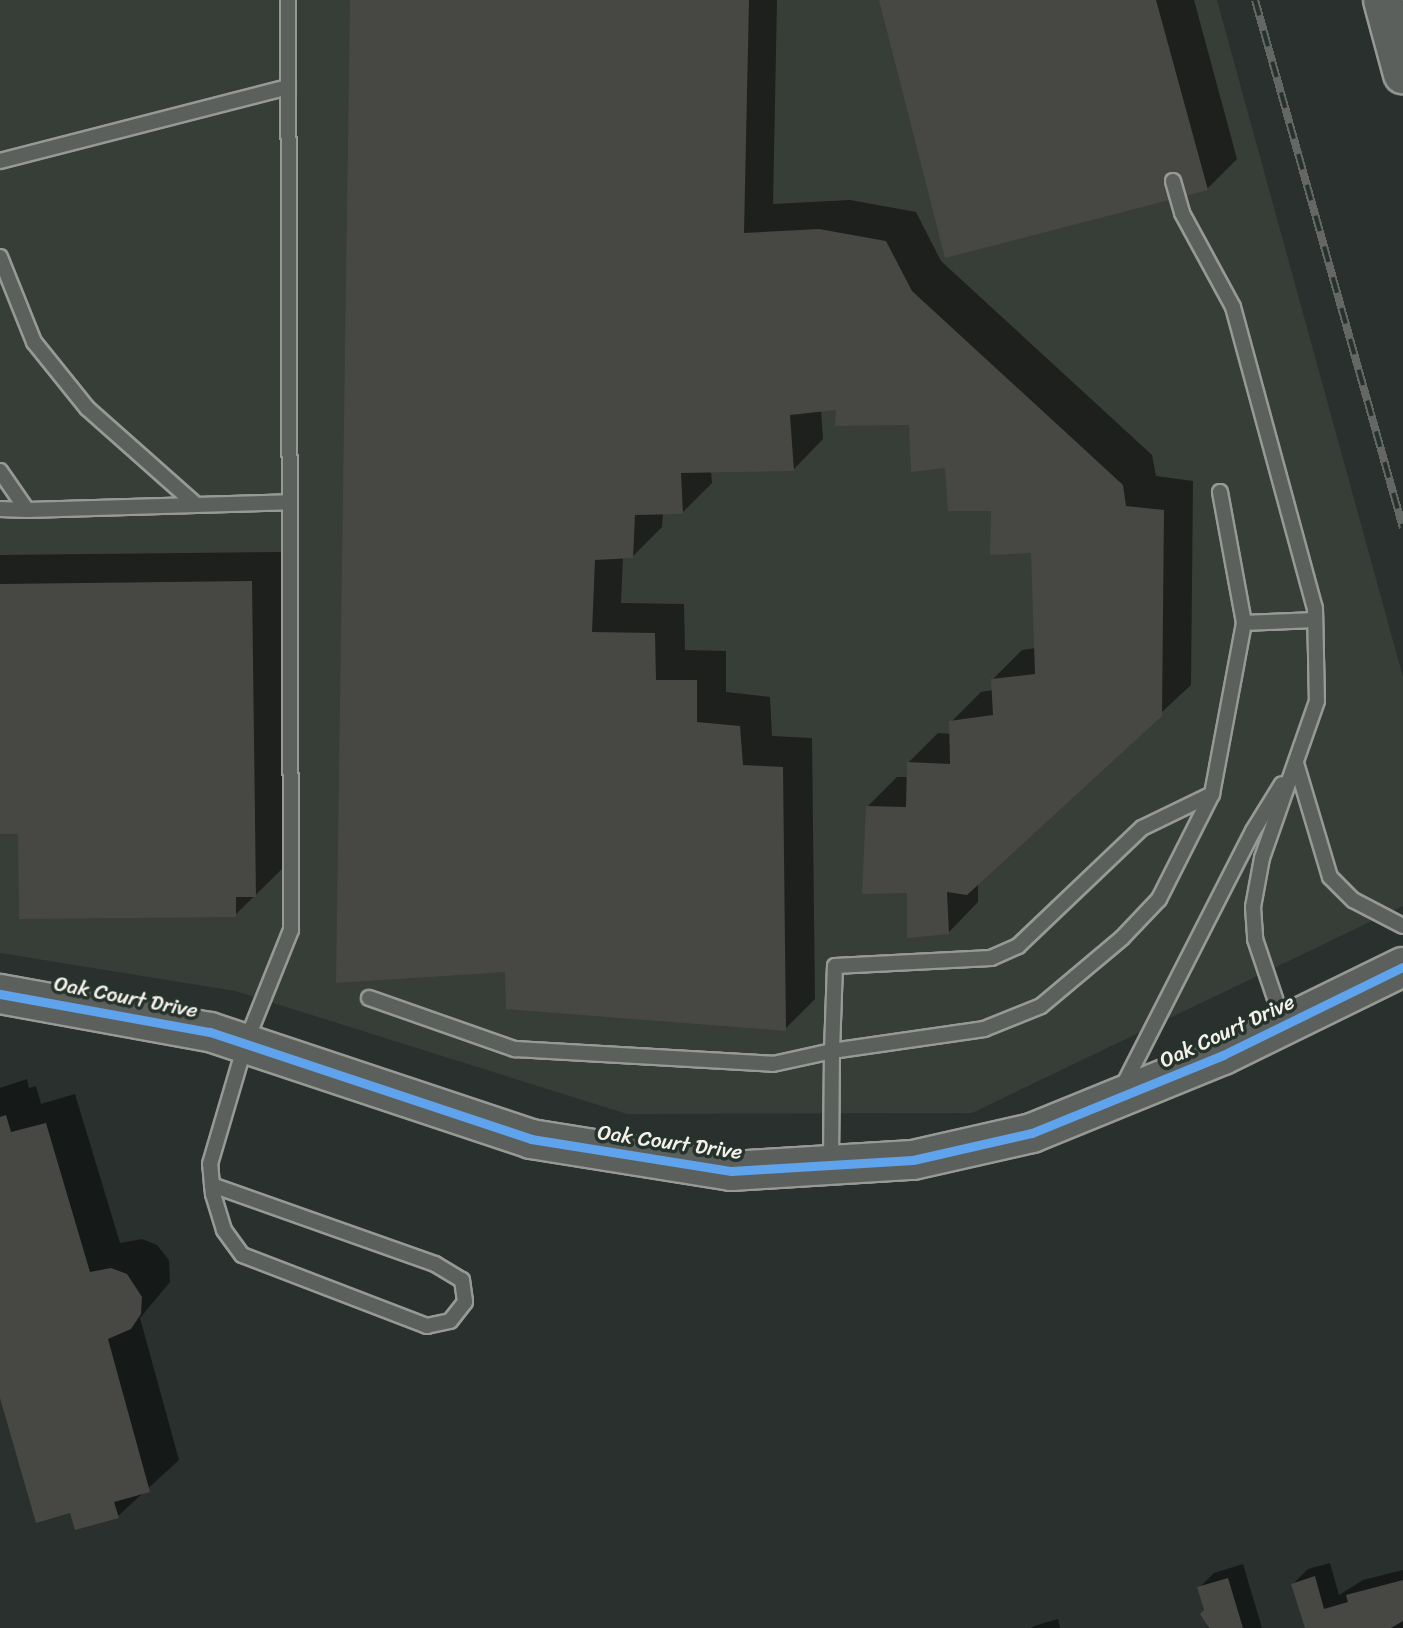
<!DOCTYPE html>
<html>
<head>
<meta charset="utf-8">
<style>
  body { margin:0 }
  #map { position:relative; width:1403px; height:1628px; overflow:hidden; background:#29302d; font-family:Sriracha,sans-serif }
  div>[style] { position:absolute }
  [style*='--x'] { left:calc(var(--x)*1px); top:calc(var(--y)*1px); width:calc(var(--w)*1px); rotate:calc(var(--a)*1deg) }
  .built>* { inset:0; background:#373d37 }
  .shadow>* { inset:0; background:#0007 }
  .building>* { inset:0; background:#474844 }
  .roads { filter:drop-shadow(2px 0 #969996) drop-shadow(-2px 0 #969996) drop-shadow(0 2px #969996) drop-shadow(0 -2px #969996) }
  .lane>* { height:14px; margin:-7px; padding:0 7px; transform-origin:7px; border-radius:7px; background:#5c605c }
  .secondary>* { height:38px; margin:-19px; padding:0 19px; transform-origin:19px; border-radius:19px; background:#5c605c }
  .rail>* { height:8px; margin-top:-4px; transform-origin:0; background:repeating-linear-gradient(90deg,#26332d 0 16px,#646764 0 32px); box-sizing:border-box; border-block:2px solid #646764 }
  .cycleway>* { height:9px; margin:-4.5px; padding:0 4.5px; transform-origin:4.5px; border-radius:4.5px; background:#60a3ed }
  span { translate:-50% -50%; white-space:nowrap; text-align:center; line-height:1.15; -webkit-text-stroke:7px #26332d; paint-order:stroke }
  .street-label { font-size:21px; color:#f4f1e8 }
</style>
</head>
<body>
<div id="map">
  <div class="built">
    <div style="clip-path:polygon(0 0,1217px 0,1403px 677px,1403px 906px,972px 1113px,627px 1114px,235px 991px,0 953px)"></div>
  </div>
  <div class="shadow">
    <div style="clip-path:polygon(351px 0,777px 0,773px 204px,850px 200px,916px 212px,941px 261px,1152px 455px,1156px 476px,1193px 481px,1191px 685px,978px 883px,978px 902px,949px 932px,908px 891px,867px 807px,897px 777px,908px 777px,908px 763px,938px 733px,951px 734px,951px 722px,981px 692px,993px 690px,992px 680px,1022px 650px,1036px 648px,1033px 552px,910px 423px,837px 408px,821px 410px,823px 439px,794px 469px,711px 471px,712px 483px,682px 513px,663px 513px,662px 527px,632px 557px,623px 557px,621px 603px,684px 604px,685px 650px,726px 651px,726px 692px,770px 697px,772px 736px,812px 738px,815px 999px,785px 1029px,506px 970px)"></div>
    <div style="clip-path:polygon(881px 0,1194px 0,1237px 159px,1207px 189px)"></div>
    <div style="clip-path:polygon(281px 552px,285px 866px,235px 915px,20px 832px,0 832px,0 555px)"></div>
    <div style="clip-path:polygon(27px 1079px,29px 1088px,36px 1086px,41px 1104px,75px 1094px,120px 1243px,142px 1239px,157px 1245px,169px 1260px,170px 1282px,140px 1318px,179px 1460px,118px 1516px,71px 1511px,0 1392px,0 1088px)"></div>
    <div style="clip-path:polygon(1330px 1563px,1339px 1595px,1363px 1580px,1403px 1570px,1403px 1628px,1307px 1628px,1293px 1584px,1308px 1569px)"></div>
    <div style="clip-path:polygon(1243px 1564px,1262px 1628px,1208px 1628px,1199px 1588px,1214px 1573px)"></div>
    <div style="clip-path:polygon(1058px 1619px,1060px 1628px,1031px 1628px,1034px 1626px)"></div>
  </div>
  <div class="building">
    <div style="clip-path:polygon(350px 0,749px 0,744px 233px,819px 229px,886px 241px,912px 291px,1123px 485px,1126px 506px,1164px 510px,1162px 716px,967px 895px,947px 892px,949px 934px,907px 938px,907px 893px,862px 894px,866px 806px,906px 807px,907px 762px,950px 764px,949px 721px,993px 715px,991px 679px,1035px 674px,1031px 553px,990px 555px,991px 511px,948px 511px,945px 468px,911px 472px,909px 425px,835px 426px,836px 410px,790px 415px,794px 471px,681px 473px,683px 514px,635px 515px,633px 558px,595px 560px,592px 632px,655px 633px,656px 680px,697px 680px,697px 722px,740px 726px,743px 765px,783px 767px,786px 1031px,506px 1009px,505px 972px,336px 983px)"></div>
    <div style="clip-path:polygon(879px 0,1156px 0,1208px 190px,945px 258px)"></div>
    <div style="clip-path:polygon(252px 581px,256px 897px,236px 897px,236px 917px,19px 919px,18px 834px,0 834px,0 584px)"></div>
    <div style="clip-path:polygon(6px 1115px,11px 1132px,46px 1123px,90px 1272px,111px 1268px,127px 1274px,142px 1297px,141px 1314px,131px 1329px,108px 1339px,150px 1492px,114px 1502px,119px 1518px,75px 1530px,70px 1513px,36px 1523px,0 1398px,0 1117px)"></div>
    <div style="clip-path:polygon(1315px 1576px,1324px 1609px,1348px 1602px,1346px 1595px,1403px 1580px,1403px 1621px,1391px 1628px,1305px 1628px,1291px 1584px)"></div>
    <div style="clip-path:polygon(1228px 1578px,1243px 1628px,1209px 1628px,1200px 1614px,1204px 1610px,1197px 1587px)"></div>
  </div>
  <div class="roads">
    <div class="lane">
      <div style="--x:0;--y:161;--w:297;--a:-14.4"></div>
      <div style="--x:1173;--y:181;--w:33;--a:74"></div>
      <div style="--x:1182;--y:213;--w:107;--a:61.5"></div>
      <div style="--x:1233;--y:307;--w:312;--a:74.8"></div>
      <div style="--x:1315;--y:608;--w:93;--a:88.8"></div>
      <div style="--x:1317;--y:701;--w:166;--a:109.3"></div>
      <div style="--x:1262;--y:858;--w:50;--a:100.4"></div>
      <div style="--x:1253;--y:907;--w:32;--a:86"></div>
      <div style="--x:1255;--y:939;--w:88;--a:71.4"></div>
      <div style="--x:0;--y:257;--w:92;--a:68.2"></div>
      <div style="--x:34;--y:342;--w:85;--a:51.2"></div>
      <div style="--x:87;--y:408;--w:144;--a:41.6"></div>
      <div style="--x:0;--y:471;--w:47;--a:55.3"></div>
      <div style="--x:27;--y:510;--w:262;--a:-1.7"></div>
      <div style="--x:1220;--y:492;--w:133;--a:79.6"></div>
      <div style="--x:0;--y:509;--w:27;--a:2"></div>
      <div style="--x:1296;--y:763;--w:119;--a:73.4"></div>
      <div style="--x:1330;--y:877;--w:33;--a:45"></div>
      <div style="--x:1353;--y:900;--w:56;--a:27.5"></div>
      <div style="--x:369;--y:998;--w:155;--a:19.3"></div>
      <div style="--x:515;--y:1049;--w:258;--a:3.3"></div>
      <div style="--x:773;--y:1064;--w:60;--a:-12.4"></div>
      <div style="--x:832;--y:1051;--w:85;--a:-88"></div>
      <div style="--x:835;--y:966;--w:156;--a:-2.9"></div>
      <div style="--x:991;--y:958;--w:30;--a:-24"></div>
      <div style="--x:1018;--y:946;--w:171;--a:-43.6"></div>
      <div style="--x:1142;--y:828;--w:78;--a:-25.9"></div>
      <div style="--x:1122;--y:1088;--w:288;--a:-63"></div>
      <div style="--x:1253;--y:831;--w:55;--a:-58.3"></div>
      <div style="--x:831;--y:1164;--w:113;--a:-89.5"></div>
      <div style="--x:832;--y:1051;--w:154;--a:-8.2"></div>
      <div style="--x:984;--y:1029;--w:61;--a:-22"></div>
      <div style="--x:1041;--y:1006;--w:106;--a:-40"></div>
      <div style="--x:1122;--y:938;--w:54;--a:-46.5"></div>
      <div style="--x:1159;--y:899;--w:118;--a:-63.2"></div>
      <div style="--x:1212;--y:794;--w:174;--a:-79.4"></div>
      <div style="--x:1244;--y:623;--w:71;--a:-2.4"></div>
      <div style="--x:212;--y:1185;--w:237;--a:19.5"></div>
      <div style="--x:435;--y:1264;--w:31;--a:31"></div>
      <div style="--x:462;--y:1280;--w:22;--a:82"></div>
      <div style="--x:465;--y:1302;--w:24;--a:128"></div>
      <div style="--x:450;--y:1321;--w:24;--a:168"></div>
      <div style="--x:427;--y:1326;--w:198;--a:-159"></div>
      <div style="--x:242;--y:1255;--w:31;--a:-126"></div>
      <div style="--x:224;--y:1230;--w:38;--a:-107"></div>
      <div style="--x:213;--y:1194;--w:9;--a:-96"></div>
      <div style="--x:212;--y:1185;--w:21;--a:-95"></div>
      <div style="--x:210;--y:1164;--w:127;--a:-73.6"></div>
      <div style="--x:246;--y:1042;--w:121;--a:-68.1"></div>
      <div style="--x:291;--y:930;--w:930;--a:-90.18"></div>
    </div>
    <div class="secondary">
      <div style="--x:1383;--y:0;--w:77;--a:74.9"></div>
      <div style="--x:0;--y:994;--w:213;--a:10.3"></div>
      <div style="--x:210;--y:1032;--w:338;--a:18.4"></div>
      <div style="--x:531;--y:1139;--w:203;--a:9.1"></div>
      <div style="--x:731;--y:1171;--w:182;--a:-3.5"></div>
      <div style="--x:913;--y:1160;--w:122;--a:-12.8"></div>
      <div style="--x:1032;--y:1133;--w:206;--a:-22.2"></div>
      <div style="--x:1223;--y:1055;--w:200;--a:-26.1"></div>
    </div>
  </div>
  <div class="rail">
    <div style="--x:1255;--y:0;--w:548;--a:74.34"></div>
  </div>
  <div class="cycleway">
    <div style="--x:0;--y:994;--w:213;--a:10.3"></div>
    <div style="--x:210;--y:1032;--w:338;--a:18.4"></div>
    <div style="--x:531;--y:1139;--w:203;--a:9.1"></div>
    <div style="--x:731;--y:1171;--w:182;--a:-3.5"></div>
    <div style="--x:913;--y:1160;--w:122;--a:-12.8"></div>
    <div style="--x:1032;--y:1133;--w:206;--a:-22.2"></div>
    <div style="--x:1223;--y:1055;--w:200;--a:-26.1"></div>
  </div>
  <div class="street-label">
    <span style="left:126px;top:997px;rotate:11deg">Oak Court Drive</span>
    <span style="left:1227px;top:1031px;rotate:-25deg">Oak Court Drive</span>
    <span style="left:670px;top:1142px;rotate:8deg">Oak Court Drive</span>
  </div>
</div>
</body>
</html>
